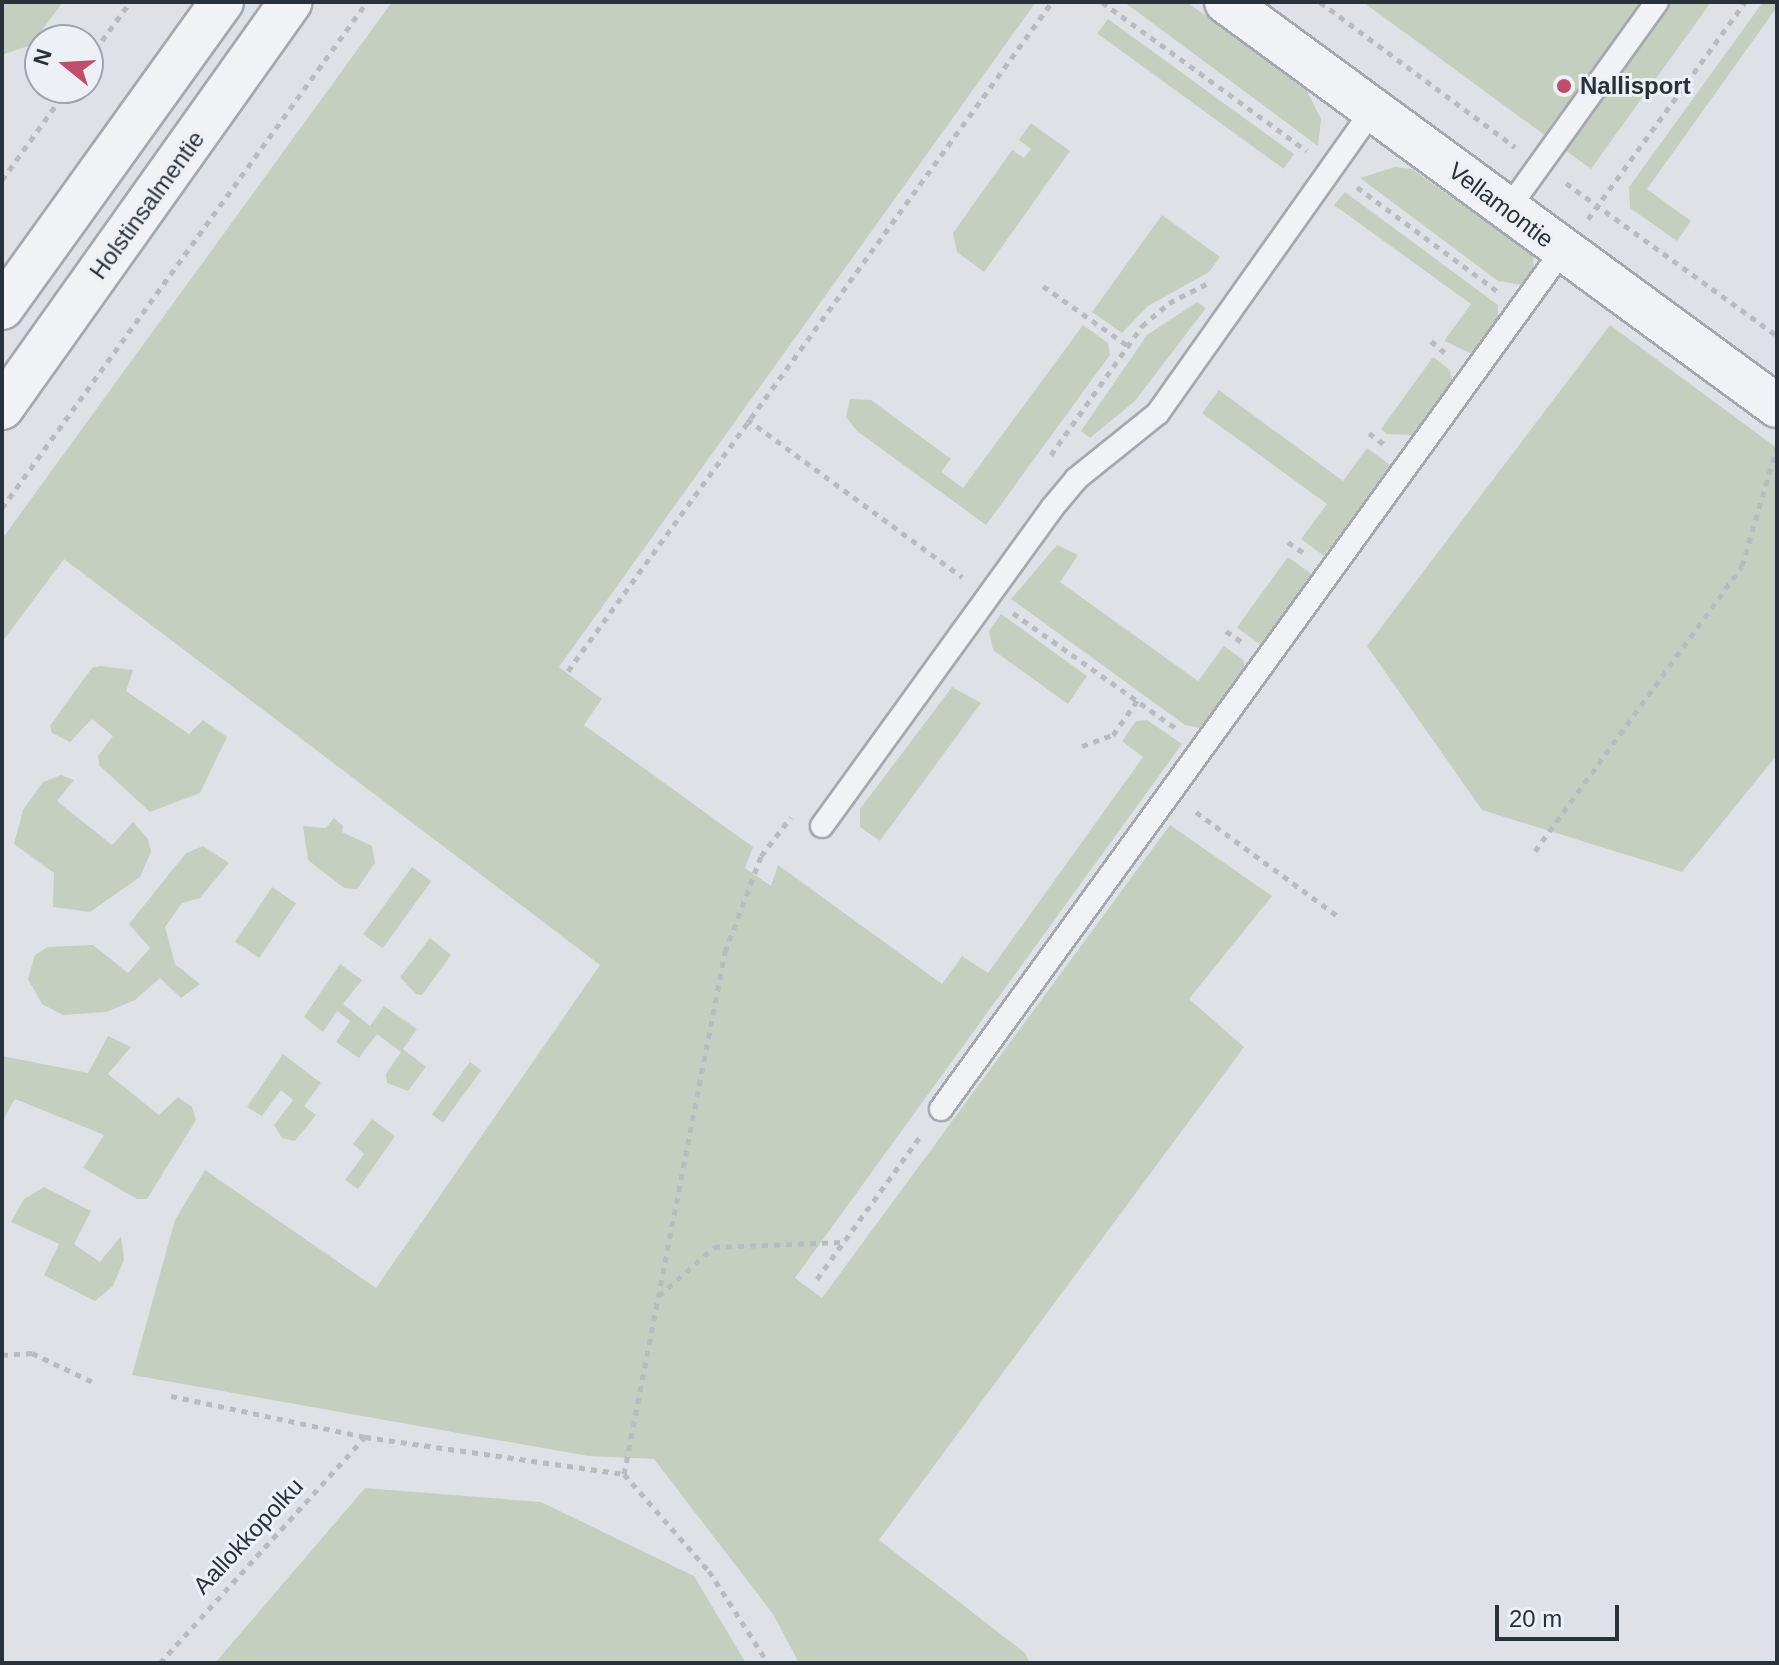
<!DOCTYPE html>
<html>
<head>
<meta charset="utf-8">
<style>
  body { margin:0 }
  #map { position:relative; width:1779px; height:1665px; overflow:hidden; background:#dee2e6; font-family:Arial,sans-serif }
  div>[style] { position:absolute }
  [style*='--x'] { left:calc(var(--x)*1px); top:calc(var(--y)*1px); width:calc(var(--w)*1px); rotate:calc(var(--a)*1deg) }
  .green>* { inset:0; background:#c5cfc0; transform-origin:0 0 }
  .path>* { height:5px; margin-top:-2.5px; transform-origin:0; background:repeating-linear-gradient(90deg,#b8bcc1 0 6px,transparent 0 12px) }
  .roads { filter:drop-shadow(2px 0 #a4a9af) drop-shadow(-2px 0 #a4a9af) drop-shadow(0 2px #a4a9af) drop-shadow(0 -2px #a4a9af) }
  .service>* { height:22px; margin:-11px; padding:0 11px; transform-origin:11px; border-radius:11px; background:#f0f2f5 }
  .minor>* { height:42px; margin:-21px; padding:0 21px; transform-origin:21px; border-radius:21px; background:#f0f2f5 }
  .dots>* { width:22px; height:22px; translate:-50% -50%; box-sizing:border-box; border:4px solid #edf0f4; border-radius:50% }
  span { translate:-50% -50%; white-space:nowrap; text-align:center; line-height:1.15; -webkit-text-stroke:6px #edf0f4; paint-order:stroke }
  .poi-label { font-size:24px; color:#29313b; font-weight:700 }
  .left { translate:0 -50%; text-align:left }
  .street-label { font-size:24px; color:#29313b }
  .frame { position:absolute; inset:0; border:4px solid #29313b; pointer-events:none }
  .north { position:absolute; left:24px; top:24px; width:80px; height:80px; box-sizing:border-box; background:#edf0f4; border:2px solid #9fa4aa; border-radius:50%; rotate:288deg; font-size:22px; font-weight:700; line-height:32px; text-align:center; color:#29313b }
  .north::after { content:''; display:block; margin:auto; width:28px; height:36px; background:#bf4e6a; clip-path:polygon(50% 0,100% 100%,50% 72%,0 100%) }
  .scale { position:absolute; left:1495px; top:1605px; width:124px; height:36px; box-sizing:border-box; border:4px solid #29313b; border-top:0; padding-left:10px; font-size:24px; line-height:28px; white-space:nowrap; color:#29313b; -webkit-text-stroke:6px #edf0f4; paint-order:stroke }
</style>
</head>
<body>
<div id="map">
  <div class="green">
    <div style="clip-path:polygon(2px 2px,63px 2px,31px 45px,2px 55px)"></div>
    <div style="clip-path:polygon(392px 2px,1036px 2px,559px 667px,602px 699px,584px 725px,753px 847px,745px 868px,771px 886px,778px 865px,942px 984px,962px 956px,988px 973px,1143px 757px,1122px 741px,1136px 721px,1147px 720px,1182px 744px,795px 1278px,822px 1298px,1170px 825px,1272px 896px,1189px 999px,1244px 1047px,879px 1540px,1025px 1653px,1030px 1663px,799px 1663px,773px 1614px,654px 1459px,588px 1456px,132px 1375px,175px 1220px,205px 1170px,376px 1288px,600px 965px,64px 559px,2px 642px,2px 539px)"></div>
    <div style="clip-path:polygon(1124px 2px,1187px 2px,1307px 91px,1321px 119px,1318px 146px)"></div>
    <div style="clip-path:polygon(1363px 2px,1711px 2px,1591px 169px)"></div>
    <div style="clip-path:polygon(1763px 2px,1777px 2px,1777px 7px,1647px 189px,1691px 221px,1677px 241px,1630px 208px,1629px 187px)"></div>
    <div style="left:1108px;top:19px;width:230px;height:18px;rotate:36deg"></div>
    <div style="clip-path:polygon(1031px 123px,1070px 151px,984px 272px,957px 252px,953px 233px,1012px 150px,1024px 158px,1031px 149px,1019px 140px)"></div>
    <div style="clip-path:polygon(1395px 167px,1412px 169px,1533px 255px,1534px 271px,1522px 285px,1498px 281px,1360px 178px)"></div>
    <div style="clip-path:polygon(1345px 192px,1498px 305px,1498px 317px,1472px 354px,1444px 341px,1471px 304px,1334px 205px)"></div>
    <div style="clip-path:polygon(1162px 215px,1220px 257px,1209px 272px,1148px 306px,1122px 333px,1092px 312px)"></div>
    <div style="clip-path:polygon(1197px 302px,1206px 308px,1135px 401px,1090px 438px,1081px 431px,1147px 335px)"></div>
    <div style="clip-path:polygon(1083px 325px,1108px 343px,1110px 355px,986px 525px,857px 431px,846px 417px,850px 399px,871px 400px,951px 459px,941px 472px,963px 488px)"></div>
    <div style="clip-path:polygon(1610px 325px,1777px 448px,1777px 755px,1682px 872px,1482px 810px,1367px 646px)"></div>
    <div style="clip-path:polygon(1433px 357px,1450px 370px,1452px 380px,1412px 435px,1387px 434px,1381px 429px)"></div>
    <div style="clip-path:polygon(1219px 390px,1343px 481px,1367px 448px,1390px 465px,1324px 556px,1301px 539px,1327px 504px,1202px 413px)"></div>
    <div style="clip-path:polygon(1057px 545px,1078px 555px,1060px 582px,1198px 681px,1224px 646px,1243px 660px,1245px 668px,1200px 728px,1185px 725px,1011px 599px)"></div>
    <div style="left:1288px;top:557px;width:29px;height:87px;rotate:36deg"></div>
    <div style="clip-path:polygon(1001px 614px,1087px 676px,1068px 704px,993px 650px,989px 631px)"></div>
    <div style="clip-path:polygon(100px 666px,133px 670px,126px 691px,189px 734px,203px 720px,227px 737px,200px 793px,150px 812px,99px 765px,98px 756px,113px 736px,92px 719px,70px 742px,52px 733px,50px 726px,69px 699px,92px 668px)"></div>
    <div style="clip-path:polygon(952px 687px,981px 703px,880px 841px,860px 827px,860px 809px)"></div>
    <div style="clip-path:polygon(61px 775px,74px 780px,57px 801px,112px 845px,133px 822px,148px 839px,151px 852px,140px 877px,90px 912px,53px 907px,54px 873px,14px 844px,23px 810px,43px 782px)"></div>
    <div style="clip-path:polygon(334px 818px,343px 826px,342px 832px,372px 846px,375px 863px,357px 889px,344px 888px,308px 860px,303px 826px,326px 828px)"></div>
    <div style="clip-path:polygon(203px 846px,229px 863px,200px 898px,182px 903px,165px 927px,175px 964px,200px 984px,181px 998px,160px 978px,135px 1000px,106px 1012px,63px 1015px,42px 1004px,28px 979px,35px 955px,48px 947px,93px 945px,128px 973px,150px 948px,129px 924px,186px 853px)"></div>
    <div style="left:412px;top:867px;width:24px;height:83px;rotate:36deg"></div>
    <div style="left:272px;top:887px;width:29px;height:66px;rotate:34deg"></div>
    <div style="clip-path:polygon(430px 938px,451px 955px,422px 995px,416px 994px,400px 977px)"></div>
    <div style="clip-path:polygon(340px 964px,362px 980px,343px 1004px,370px 1026px,384px 1006px,417px 1029px,403px 1049px,426px 1067px,408px 1091px,387px 1083px,386px 1074px,401px 1052px,377px 1034px,359px 1058px,336px 1042px,350px 1021px,337px 1011px,323px 1032px,304px 1017px)"></div>
    <div style="clip-path:polygon(108px 1036px,131px 1047px,108px 1074px,159px 1115px,178px 1097px,192px 1107px,196px 1120px,147px 1199px,137px 1199px,83px 1168px,104px 1135px,15px 1099px,2px 1122px,2px 1056px,88px 1073px)"></div>
    <div style="clip-path:polygon(283px 1054px,321px 1083px,304px 1106px,316px 1115px,295px 1141px,282px 1138px,274px 1125px,293px 1100px,281px 1090px,262px 1116px,247px 1107px)"></div>
    <div style="left:470px;top:1062px;width:14px;height:65px;rotate:36deg"></div>
    <div style="clip-path:polygon(372px 1119px,395px 1136px,358px 1189px,345px 1180px,364px 1154px,353px 1144px)"></div>
    <div style="clip-path:polygon(44px 1187px,91px 1211px,74px 1244px,100px 1262px,121px 1236px,124px 1260px,113px 1286px,95px 1301px,44px 1275px,59px 1244px,11px 1222px,24px 1199px)"></div>
    <div style="clip-path:polygon(365px 1488px,541px 1502px,694px 1576px,746px 1663px,215px 1663px)"></div>
  </div>
  <div class="path">
    <div style="--x:1102;--y:2;--w:253;--a:36"></div>
    <div style="--x:1320;--y:2;--w:243;--a:36.6"></div>
    <div style="--x:88;--y:60;--w:72;--a:-54.1"></div>
    <div style="--x:2;--y:180;--w:113;--a:-54.3"></div>
    <div style="--x:1566;--y:183;--w:261;--a:35.9"></div>
    <div style="--x:1357;--y:187;--w:174;--a:36.6"></div>
    <div style="--x:1588;--y:219;--w:268;--a:-54.1"></div>
    <div style="--x:1043;--y:286;--w:103;--a:35.1"></div>
    <div style="--x:1431;--y:341;--w:23;--a:40"></div>
    <div style="--x:747;--y:419;--w:267;--a:36.3"></div>
    <div style="--x:1369;--y:433;--w:20;--a:37"></div>
    <div style="--x:1051;--y:455;--w:158;--a:-54.8"></div>
    <div style="--x:1142;--y:326;--w:35;--a:-40"></div>
    <div style="--x:1169;--y:303;--w:44;--a:-27.1"></div>
    <div style="--x:2;--y:508;--w:624;--a:-54.2"></div>
    <div style="--x:1288;--y:542;--w:19;--a:35"></div>
    <div style="--x:1013;--y:613;--w:202;--a:35.3"></div>
    <div style="--x:1226;--y:631;--w:19;--a:35"></div>
    <div style="--x:568;--y:671;--w:826;--a:-54.12"></div>
    <div style="--x:1082;--y:746;--w:33;--a:-20"></div>
    <div style="--x:1113;--y:735;--w:42;--a:-54.8"></div>
    <div style="--x:1196;--y:812;--w:174;--a:36.3"></div>
    <div style="--x:1535;--y:851;--w:352;--a:-54"></div>
    <div style="--x:1742;--y:566;--w:124;--a:-73.6"></div>
    <div style="--x:817;--y:1279;--w:179;--a:-54.1"></div>
    <div style="--x:659;--y:1296;--w:74;--a:-41.7"></div>
    <div style="--x:714;--y:1247;--w:128;--a:-2.2"></div>
    <div style="--x:2;--y:1355;--w:30;--a:-4"></div>
    <div style="--x:32;--y:1353;--w:68;--a:25.4"></div>
    <div style="--x:171;--y:1396;--w:198;--a:11.9"></div>
    <div style="--x:365;--y:1437;--w:262;--a:8.1"></div>
    <div style="--x:624;--y:1474;--w:129;--a:48.8"></div>
    <div style="--x:709;--y:1571;--w:109;--a:57.3"></div>
    <div style="--x:624;--y:1474;--w:532;--a:-79.05"></div>
    <div style="--x:725;--y:952;--w:103;--a:-69.4"></div>
    <div style="--x:761;--y:856;--w:49;--a:-52.4"></div>
    <div style="--x:160;--y:1663;--w:305;--a:-47.8"></div>
  </div>
  <div class="roads">
    <div class="service">
      <div style="--x:1508;--y:209;--w:255;--a:-54.3"></div>
      <div style="--x:822;--y:826;--w:392;--a:-54.1"></div>
      <div style="--x:1052;--y:508;--w:38;--a:-50"></div>
      <div style="--x:1076;--y:479;--w:105;--a:-38.8"></div>
      <div style="--x:1158;--y:413;--w:374;--a:-54.7"></div>
      <div style="--x:941;--y:1109;--w:1059;--a:-54.1"></div>
    </div>
    <div class="minor">
      <div style="--x:1226;--y:2;--w:683;--a:36.25"></div>
      <div style="--x:2;--y:308;--w:377;--a:-54.3"></div>
      <div style="--x:2;--y:408;--w:498;--a:-54.6"></div>
    </div>
  </div>
  <div class="dots">
    <div style="left:1564px;top:86px;background:#bf4e6a"></div>
  </div>
  <div class="poi-label">
    <span class="left" style="left:1580px;top:86px">Nallisport</span>
  </div>
  <div class="street-label">
    <span style="left:147px;top:205px;rotate:-54deg">Holstinsalmentie</span>
    <span style="left:1501px;top:205px;rotate:37deg">Vellamontie</span>
    <span style="left:248px;top:1536px;rotate:-47deg">Aallokkopolku</span>
  </div>
  <div class="frame"></div>
  <div class="north">N</div>
  <div class="scale">20 m</div>
</div>
</body>
</html>
